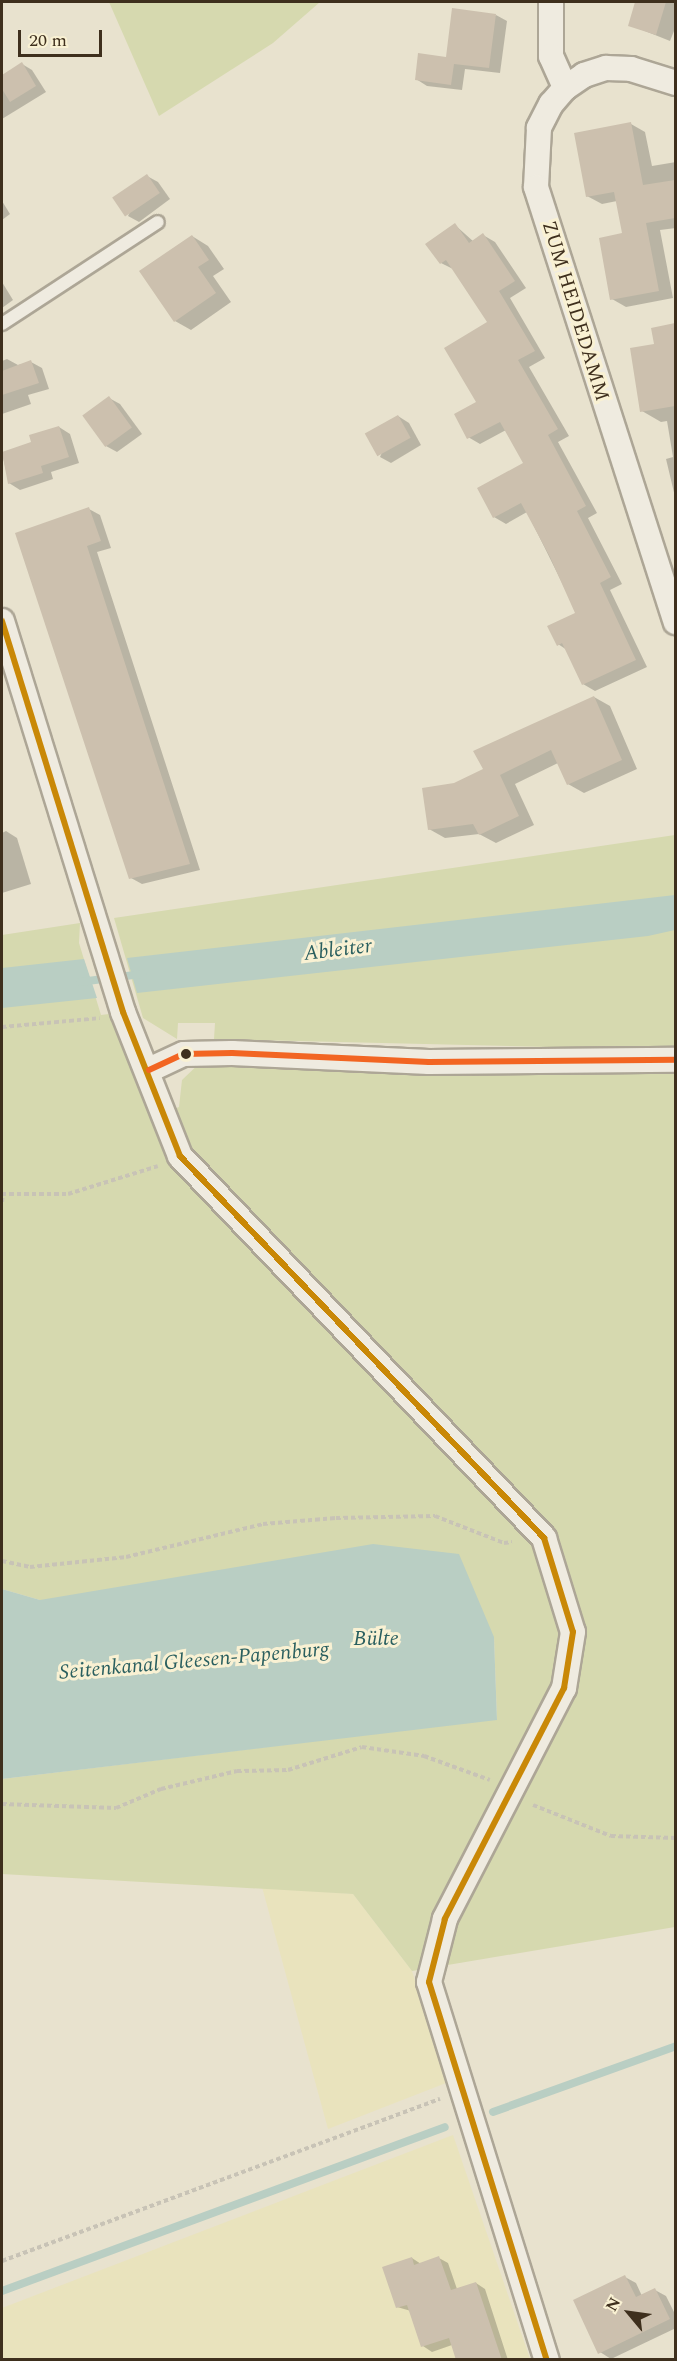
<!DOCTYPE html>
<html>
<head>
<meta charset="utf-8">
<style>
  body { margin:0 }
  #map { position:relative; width:677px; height:2361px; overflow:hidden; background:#e8e2ce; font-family:Spectral,serif }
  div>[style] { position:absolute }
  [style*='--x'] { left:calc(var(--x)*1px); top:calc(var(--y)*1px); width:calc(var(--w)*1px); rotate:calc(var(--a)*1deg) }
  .farmland>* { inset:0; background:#e9e3bd }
  .green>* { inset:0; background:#d6d9af }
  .water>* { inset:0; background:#b9cec3 }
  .shadow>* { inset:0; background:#0003 }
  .stream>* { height:8px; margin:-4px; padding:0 4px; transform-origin:4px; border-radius:4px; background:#b9cec3 }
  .building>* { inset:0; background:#ccc0ae; transform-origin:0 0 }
  .path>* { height:4px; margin-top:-2px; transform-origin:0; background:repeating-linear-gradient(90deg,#c8c3b6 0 4.5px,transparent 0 7.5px) }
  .roads { filter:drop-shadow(2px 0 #ada696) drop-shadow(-2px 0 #ada696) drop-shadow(0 2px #ada696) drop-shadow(0 -2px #ada696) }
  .service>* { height:12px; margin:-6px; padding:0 6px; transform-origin:6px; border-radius:6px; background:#efebe0 }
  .minor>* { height:24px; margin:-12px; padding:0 12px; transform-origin:12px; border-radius:12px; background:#efebe0 }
  .bus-1>* { height:6px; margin:-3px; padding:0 3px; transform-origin:3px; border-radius:3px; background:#c98807 }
  .bus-2>* { height:6px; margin:-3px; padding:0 3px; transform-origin:3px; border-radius:3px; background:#f26522 }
  .dots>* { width:16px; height:16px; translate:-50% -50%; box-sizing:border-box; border:3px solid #f9f1d3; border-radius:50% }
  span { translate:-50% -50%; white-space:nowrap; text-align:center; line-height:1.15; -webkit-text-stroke:6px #f9f1d3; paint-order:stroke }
  .street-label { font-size:20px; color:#3e2f1d }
  .water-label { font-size:21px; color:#2a5f5f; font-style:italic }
  .frame { position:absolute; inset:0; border:3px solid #3e2f1d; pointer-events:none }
  .north { position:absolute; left:599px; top:2283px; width:60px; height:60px; -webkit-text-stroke:4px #f9f1d3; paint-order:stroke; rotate:299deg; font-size:16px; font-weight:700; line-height:24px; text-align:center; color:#3e2f1d }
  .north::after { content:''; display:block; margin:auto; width:21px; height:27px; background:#3e2f1d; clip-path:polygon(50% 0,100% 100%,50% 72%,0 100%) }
  .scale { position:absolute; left:18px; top:30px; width:84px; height:27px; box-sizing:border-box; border:3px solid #3e2f1d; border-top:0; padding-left:8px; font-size:18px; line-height:21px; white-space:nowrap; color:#3e2f1d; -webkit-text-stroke:4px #f9f1d3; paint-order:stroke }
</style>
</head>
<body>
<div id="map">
  <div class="farmland">
    <div style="clip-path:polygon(262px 1887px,353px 1894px,412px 1971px,446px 2083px,328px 2129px)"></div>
    <div style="clip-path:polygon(453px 2135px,530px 2359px,2px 2360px,2px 2308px)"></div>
  </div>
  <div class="green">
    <div style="clip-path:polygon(109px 2px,320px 2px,273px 43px,159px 116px)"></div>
    <div style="clip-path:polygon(675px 835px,675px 1050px,214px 1039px,215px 1023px,178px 1023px,177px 1039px,143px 1018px,114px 918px)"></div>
    <div style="clip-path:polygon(80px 923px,79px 943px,101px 1015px,109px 1014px,123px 1032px,157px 1116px,179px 1107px,182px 1080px,205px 1058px,675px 1070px,675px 1927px,412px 1971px,353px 1894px,2px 1874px,2px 1779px,497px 1719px,494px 1637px,40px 1600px,2px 1589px,2px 935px)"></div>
  </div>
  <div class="water">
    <div style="clip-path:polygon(675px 895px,675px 930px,648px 936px,137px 993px,127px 958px)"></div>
    <div style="clip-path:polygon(84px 959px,97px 998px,2px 1008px,2px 968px)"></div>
    <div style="clip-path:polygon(373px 1544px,459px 1554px,494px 1637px,497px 1720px,2px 1779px,2px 1589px,40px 1600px)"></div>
  </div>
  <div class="shadow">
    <div style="clip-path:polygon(637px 2px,676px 2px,676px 26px,670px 41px,630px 25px)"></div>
    <div style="clip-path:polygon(496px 15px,507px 21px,500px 73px,465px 69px,462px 90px,427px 86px,416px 79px,447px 59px)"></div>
    <div style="clip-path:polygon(22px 64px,32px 70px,46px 92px,2px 119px,2px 78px)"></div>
    <div style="clip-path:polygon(631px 124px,645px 132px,652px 166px,676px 162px,676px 228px,660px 230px,673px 298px,626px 307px,612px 299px,624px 235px,617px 201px,602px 204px,587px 196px)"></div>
    <div style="clip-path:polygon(147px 176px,158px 182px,170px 199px,139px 222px,128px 216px)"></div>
    <div style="clip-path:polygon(2px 201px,10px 214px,2px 220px)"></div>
    <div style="clip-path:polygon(455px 225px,474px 242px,483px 235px,495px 242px,526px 288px,510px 298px,545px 358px,529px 367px,569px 436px,558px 442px,597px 513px,588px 518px,622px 584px,610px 590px,647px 667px,595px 691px,583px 684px,567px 650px,558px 644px,577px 613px,527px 512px,506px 524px,494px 517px,525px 463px,506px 430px,480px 444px,468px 437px,479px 403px,489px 322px,453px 269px,441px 263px)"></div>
    <div style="clip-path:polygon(192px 236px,208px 246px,224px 269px,213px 276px,231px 302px,191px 330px,175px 321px)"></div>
    <div style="clip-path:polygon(2px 282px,13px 300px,2px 308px)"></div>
    <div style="clip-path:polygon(676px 325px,676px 501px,666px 459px,673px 457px,667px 421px,661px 422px,642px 411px,655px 345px,652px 330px)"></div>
    <div style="clip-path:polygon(7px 359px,18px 365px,31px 362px,42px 368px,49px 389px,28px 395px,31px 404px,2px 414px,2px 361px)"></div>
    <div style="clip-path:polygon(109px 398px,120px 404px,142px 434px,117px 452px,106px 446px)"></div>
    <div style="clip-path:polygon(398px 416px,409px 423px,421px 445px,391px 463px,380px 457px)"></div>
    <div style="clip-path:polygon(59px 427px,70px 434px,79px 463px,51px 472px,53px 479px,20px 490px,9px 483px,2px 453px,33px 443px)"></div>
    <div style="clip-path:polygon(89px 509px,100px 515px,111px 548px,97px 552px,200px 870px,142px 884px,131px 878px,17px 534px)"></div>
    <div style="clip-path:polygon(594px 697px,610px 706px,637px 769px,584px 793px,568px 784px,558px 763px,515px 784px,534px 825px,496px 843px,479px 834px,445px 838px,429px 829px,454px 785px,485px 770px)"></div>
    <div style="clip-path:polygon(6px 831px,17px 838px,31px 884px,2px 893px,2px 833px)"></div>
    <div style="clip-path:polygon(412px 2258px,421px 2264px,439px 2258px,448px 2263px,457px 2289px,476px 2283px,485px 2289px,508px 2360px,457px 2360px,452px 2345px,432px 2352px,423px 2346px,411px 2311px,397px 2307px)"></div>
    <div style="clip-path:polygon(625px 2277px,636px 2283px,642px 2296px,655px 2290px,666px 2296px,676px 2316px,676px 2328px,611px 2359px,600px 2352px)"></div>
  </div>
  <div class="stream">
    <div style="--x:80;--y:982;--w:63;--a:-7.4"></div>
    <div style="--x:493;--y:2112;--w:195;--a:-19.8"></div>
    <div style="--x:2;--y:2291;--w:472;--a:-20.3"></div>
  </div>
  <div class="building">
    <div style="clip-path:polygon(635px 2px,666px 2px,656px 35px,628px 26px)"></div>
    <div style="clip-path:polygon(452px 8px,496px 14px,489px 68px,454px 64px,451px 85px,415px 80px,418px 53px,446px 57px)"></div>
    <div style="clip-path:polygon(22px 62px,36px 86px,10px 102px,2px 89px,2px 75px)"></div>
    <div style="clip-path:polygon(631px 122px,643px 185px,675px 180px,675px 218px,646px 223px,659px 291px,610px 300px,599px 238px,622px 233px,614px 192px,586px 197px,574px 133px)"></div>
    <div style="left:147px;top:174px;width:23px;height:42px;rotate:56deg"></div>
    <div style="clip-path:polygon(455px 223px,469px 243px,483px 233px,515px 281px,499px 291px,535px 351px,518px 360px,558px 429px,548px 435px,586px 506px,577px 511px,611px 577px,600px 583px,636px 660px,582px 685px,562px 643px,557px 646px,547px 626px,575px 613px,550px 557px,521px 503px,493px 518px,477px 488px,523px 463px,500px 422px,467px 439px,454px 414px,476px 402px,444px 348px,487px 322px,446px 260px,440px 264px,425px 244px)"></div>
    <div style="clip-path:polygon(192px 235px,209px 260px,198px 267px,216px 293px,174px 322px,139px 271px)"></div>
    <div style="clip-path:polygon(675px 323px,675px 406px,640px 412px,630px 348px,654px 344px,651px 328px)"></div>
    <div style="clip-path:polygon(31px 360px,39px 383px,2px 395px,2px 371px)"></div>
    <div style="left:109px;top:396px;width:39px;height:33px;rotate:54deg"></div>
    <div style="left:398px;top:415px;width:26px;height:38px;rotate:61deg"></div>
    <div style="clip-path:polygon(59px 426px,69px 457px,41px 466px,43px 473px,8px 484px,2px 452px,31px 442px,29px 435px)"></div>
    <div style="clip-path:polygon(89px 507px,101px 541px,87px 546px,190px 864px,129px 879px,15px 533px)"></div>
    <div style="clip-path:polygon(594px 696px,622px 760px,567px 785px,551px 750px,500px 775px,519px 816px,479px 835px,473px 824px,428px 830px,422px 788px,454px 783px,483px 769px,473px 751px)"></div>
    <div style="clip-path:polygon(439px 2256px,451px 2290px,476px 2282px,502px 2360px,456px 2360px,449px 2338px,421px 2347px,407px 2305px,396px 2308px,382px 2267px,412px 2257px,414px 2265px)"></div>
    <div style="clip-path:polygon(625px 2275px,636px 2297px,655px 2288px,670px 2319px,598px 2354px,573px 2300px)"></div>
  </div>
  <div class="path">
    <div style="--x:2;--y:1027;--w:98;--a:-5.2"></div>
    <div style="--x:2;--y:1194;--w:66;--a:0"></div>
    <div style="--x:68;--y:1194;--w:94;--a:-17.3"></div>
    <div style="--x:2;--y:1202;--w:8;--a:-83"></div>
    <div style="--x:2;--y:1561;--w:29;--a:12"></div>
    <div style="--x:30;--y:1567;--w:97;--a:-5.9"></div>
    <div style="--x:126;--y:1557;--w:141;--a:-13.5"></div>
    <div style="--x:263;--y:1524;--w:73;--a:-4.7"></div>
    <div style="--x:336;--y:1518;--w:99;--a:-1.2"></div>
    <div style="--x:435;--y:1516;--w:74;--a:21.4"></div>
    <div style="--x:504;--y:1543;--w:8;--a:-7"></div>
    <div style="--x:2;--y:1804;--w:114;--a:2"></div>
    <div style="--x:116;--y:1808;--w:49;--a:-22.9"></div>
    <div style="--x:161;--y:1789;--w:78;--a:-13.3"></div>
    <div style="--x:237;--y:1771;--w:51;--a:-1.1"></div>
    <div style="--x:288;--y:1770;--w:77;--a:-17.3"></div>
    <div style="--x:362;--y:1747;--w:63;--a:8.3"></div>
    <div style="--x:424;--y:1756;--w:70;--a:20"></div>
    <div style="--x:533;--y:1805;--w:84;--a:21.7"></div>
    <div style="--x:611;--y:1836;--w:65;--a:1.8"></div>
    <div style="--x:2;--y:2261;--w:467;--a:-20.3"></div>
  </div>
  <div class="roads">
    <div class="service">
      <div style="--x:2;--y:324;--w:186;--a:-33.2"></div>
    </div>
    <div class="minor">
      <div style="--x:551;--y:2;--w:54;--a:90"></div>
      <div style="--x:551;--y:56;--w:35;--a:66"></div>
      <div style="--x:565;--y:88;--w:21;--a:131"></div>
      <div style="--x:551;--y:104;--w:27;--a:117"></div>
      <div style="--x:539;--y:128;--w:59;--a:92.9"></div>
      <div style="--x:536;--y:187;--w:457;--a:72.2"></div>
      <div style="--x:565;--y:88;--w:23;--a:-34"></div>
      <div style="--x:584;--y:75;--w:23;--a:-18"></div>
      <div style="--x:606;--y:68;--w:25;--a:2"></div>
      <div style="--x:631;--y:69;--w:47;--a:17.3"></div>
      <div style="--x:2;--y:621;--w:409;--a:72.8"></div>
      <div style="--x:123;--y:1012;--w:155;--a:68.4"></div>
      <div style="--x:180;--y:1156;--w:528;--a:46.38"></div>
      <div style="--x:544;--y:1538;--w:98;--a:72.9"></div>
      <div style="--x:573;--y:1632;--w:57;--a:99.1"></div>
      <div style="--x:564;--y:1688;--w:260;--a:117.3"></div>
      <div style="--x:445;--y:1919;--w:65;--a:104.3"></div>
      <div style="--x:429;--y:1982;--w:396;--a:72.7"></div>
      <div style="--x:149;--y:1070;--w:38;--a:-25"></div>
      <div style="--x:184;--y:1054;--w:48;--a:-1.2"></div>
      <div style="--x:232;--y:1053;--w:197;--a:2.6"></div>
      <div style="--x:429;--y:1062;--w:247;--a:-0.5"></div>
    </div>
  </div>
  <div class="bus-1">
    <div style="--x:2;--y:621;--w:409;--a:72.8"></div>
    <div style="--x:123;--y:1012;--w:155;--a:68.4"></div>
    <div style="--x:180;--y:1156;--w:528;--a:46.38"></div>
    <div style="--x:544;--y:1538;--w:98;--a:72.9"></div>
    <div style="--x:573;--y:1632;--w:57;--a:99.1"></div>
    <div style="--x:564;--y:1688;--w:260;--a:117.3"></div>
    <div style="--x:445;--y:1919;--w:65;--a:104.3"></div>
    <div style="--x:429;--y:1982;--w:396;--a:72.7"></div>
  </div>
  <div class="bus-2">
    <div style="--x:149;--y:1070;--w:38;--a:-25"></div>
    <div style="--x:184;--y:1054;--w:48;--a:-1.2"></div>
    <div style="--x:232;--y:1053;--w:197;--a:2.6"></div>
    <div style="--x:429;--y:1062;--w:247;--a:-0.5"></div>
  </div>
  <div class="dots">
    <div style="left:186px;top:1054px;background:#3e2f1d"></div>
  </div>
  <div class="street-label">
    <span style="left:575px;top:311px;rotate:73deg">ZUM HEIDEDAMM</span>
  </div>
  <div class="water-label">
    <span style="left:338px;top:950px;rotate:-7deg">Ableiter</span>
    <span style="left:376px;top:1639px">Bülte</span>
    <span style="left:194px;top:1661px;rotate:-5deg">Seitenkanal Gleesen-Papenburg</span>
  </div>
  <div class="frame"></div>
  <div class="north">N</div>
  <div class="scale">20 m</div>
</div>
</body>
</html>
